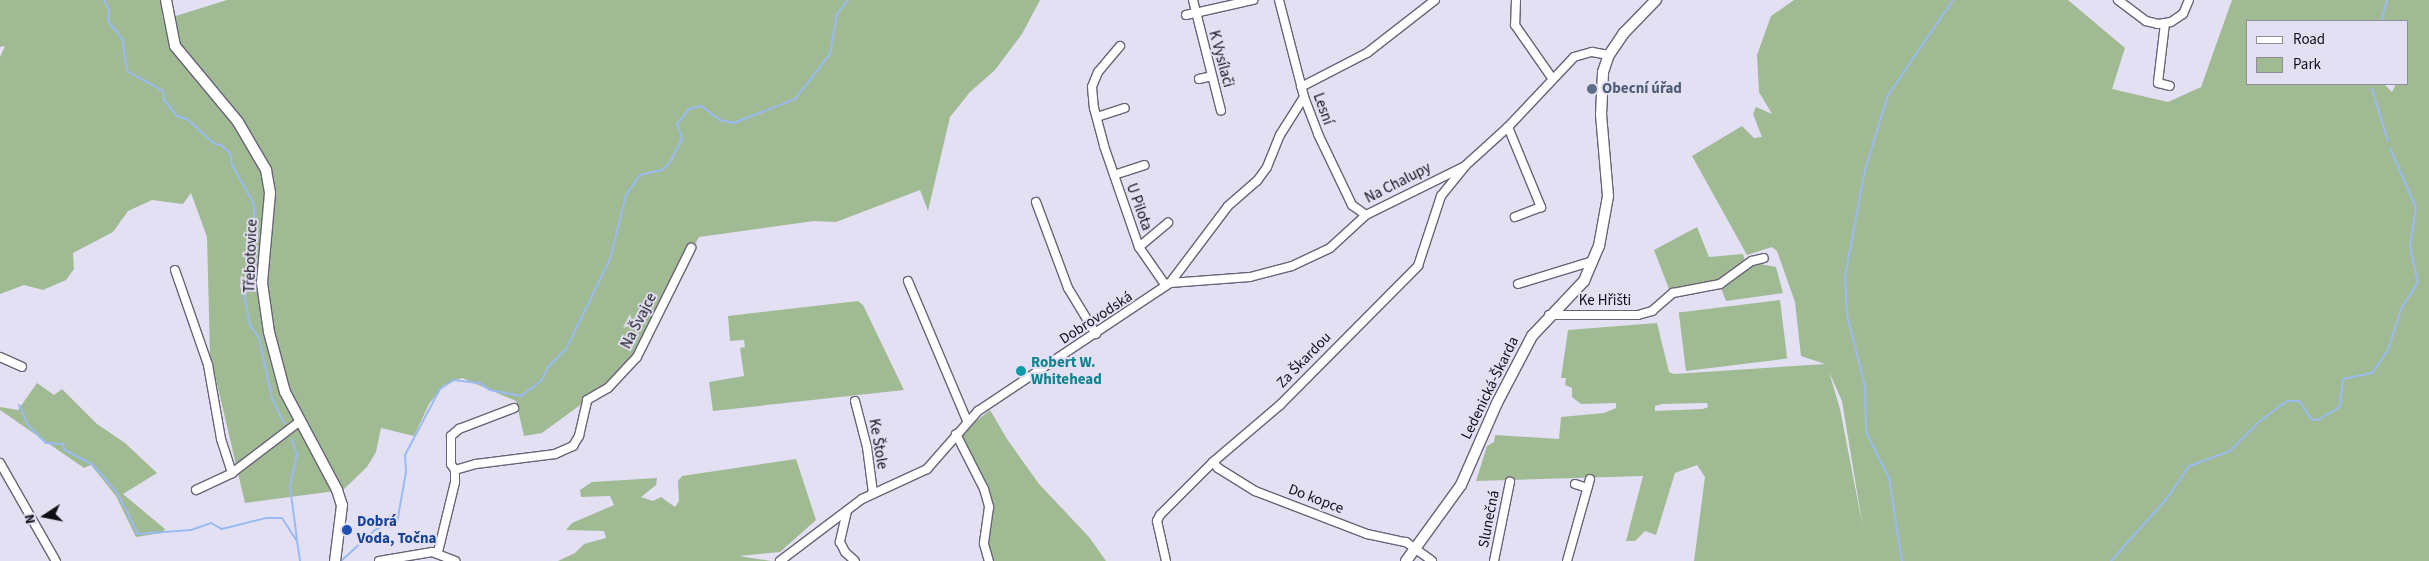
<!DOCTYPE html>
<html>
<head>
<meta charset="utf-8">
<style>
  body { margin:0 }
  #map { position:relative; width:2429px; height:561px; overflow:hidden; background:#e4e0f4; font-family:"Source Sans 3",sans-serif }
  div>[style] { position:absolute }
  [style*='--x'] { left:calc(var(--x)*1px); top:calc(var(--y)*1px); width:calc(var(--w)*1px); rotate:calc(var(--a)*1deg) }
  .green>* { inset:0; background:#a0ba94; transform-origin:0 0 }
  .stream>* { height:2px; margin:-1px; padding:0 1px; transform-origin:1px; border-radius:1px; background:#99bbf2 }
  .roads { filter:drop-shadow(1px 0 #686476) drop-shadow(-1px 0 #686476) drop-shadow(0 1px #686476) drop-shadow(0 -1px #686476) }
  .street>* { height:8px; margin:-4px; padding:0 4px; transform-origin:4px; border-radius:4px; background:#fff }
  .secondary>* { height:10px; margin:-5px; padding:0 5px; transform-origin:5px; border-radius:5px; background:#fff }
  .dots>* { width:14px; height:14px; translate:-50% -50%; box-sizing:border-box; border:2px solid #e4e0f4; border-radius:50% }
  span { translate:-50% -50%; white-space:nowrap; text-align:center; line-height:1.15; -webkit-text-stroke:4px #e4e0f4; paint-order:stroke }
  .street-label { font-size:15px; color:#100e15 }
  .service-label { font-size:15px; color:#4e5e75; font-weight:700 }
  .left { translate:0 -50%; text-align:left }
  .culture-label { font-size:15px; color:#0d838f; font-weight:700 }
  .transit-label { font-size:15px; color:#164399; font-weight:700 }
  .legend { position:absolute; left:2246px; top:20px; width:162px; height:65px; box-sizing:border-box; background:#e4e0f4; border:1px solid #8f8c9b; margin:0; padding:6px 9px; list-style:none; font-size:15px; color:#100e15 }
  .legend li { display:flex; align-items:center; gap:10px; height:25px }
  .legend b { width:25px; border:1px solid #8f8c9b }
  .north { position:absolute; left:20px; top:491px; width:50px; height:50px; -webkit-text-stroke:4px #e4e0f4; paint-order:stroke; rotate:259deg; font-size:14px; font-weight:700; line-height:20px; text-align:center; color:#100e15 }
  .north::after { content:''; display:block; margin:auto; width:18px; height:22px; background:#100e15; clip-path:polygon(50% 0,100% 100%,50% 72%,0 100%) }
</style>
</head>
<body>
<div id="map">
  <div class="green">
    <div style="clip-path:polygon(0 0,161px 0,163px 20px,227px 0,1040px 0,1022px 34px,995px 70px,970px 92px,950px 117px,928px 211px,920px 190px,836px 222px,814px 221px,699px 237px,644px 342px,602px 389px,542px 433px,524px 436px,516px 401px,462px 378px,444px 385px,429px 404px,414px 436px,381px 428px,376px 452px,367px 467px,343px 490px,245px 503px,210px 354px,207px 237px,191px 193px,183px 204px,152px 200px,128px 211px,113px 232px,73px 253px,74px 269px,66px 280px,43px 290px,24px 285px,0 294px,0 57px,5px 46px,0 47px)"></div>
    <div style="clip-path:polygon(evenodd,2068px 0,2125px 48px,2112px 89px,2168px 102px,2201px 87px,2232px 0,2429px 0,2429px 561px,1694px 561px,1705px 477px,1697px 465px,1675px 473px,1656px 535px,1645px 531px,1635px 541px,1626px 541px,1643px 476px,1476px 481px,1487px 446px,1494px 442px,1495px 435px,1559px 439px,1561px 417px,1604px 413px,1616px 408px,1616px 403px,1581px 404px,1572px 397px,1572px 388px,1565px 385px,1566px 378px,1561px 378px,1568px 330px,1657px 323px,1669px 372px,1674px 374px,1825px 364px,1801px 356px,1795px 302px,1777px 251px,1772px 247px,1747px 255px,1692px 156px,1742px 126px,1754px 138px,1762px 137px,1753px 114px,1756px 107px,1772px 114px,1759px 92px,1757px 55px,1771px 16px,1794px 0,2068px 0,2248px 21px,2408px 21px,2408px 84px,2396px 84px,2392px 92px,2384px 84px,2248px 84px,2248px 21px,2068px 0,1829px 372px,1842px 401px,1863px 528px,1840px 409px,1829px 372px,2068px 0,1707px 403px,1708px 407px,1703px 409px,1655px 411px,1655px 406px,1662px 404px,1707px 403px)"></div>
    <div style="clip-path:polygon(1697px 227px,1709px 257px,1743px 254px,1745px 261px,1720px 279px,1669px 289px,1654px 250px)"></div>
    <div style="clip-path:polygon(1755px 263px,1776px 267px,1783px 293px,1726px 301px,1721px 288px)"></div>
    <div style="left:1780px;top:300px;width:59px;height:102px;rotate:83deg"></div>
    <div style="clip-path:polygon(858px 301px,863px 305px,904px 390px,713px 411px,709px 382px,744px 376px,740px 348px,745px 347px,744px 340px,730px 341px,728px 316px)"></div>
    <div style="clip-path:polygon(37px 383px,54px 395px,62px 389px,97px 424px,125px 443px,157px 473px,123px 494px,165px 529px,162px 533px,136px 537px,116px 496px,91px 465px,84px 468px,0 410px,0 407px,18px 410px)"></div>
    <div style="clip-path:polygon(990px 410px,1007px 439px,1039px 484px,1089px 537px,1106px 561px,994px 561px,988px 543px,990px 497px,961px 438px,964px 431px)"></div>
    <div style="clip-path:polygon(796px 459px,816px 520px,780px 552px,739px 556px,771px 561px,558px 561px,575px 553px,584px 544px,606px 538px,604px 531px,566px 530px,572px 523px,614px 505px,610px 496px,581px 497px,580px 490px,592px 482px,657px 478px,656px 485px,641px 497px,653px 501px,661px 497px,675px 507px,679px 501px,678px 481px,682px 476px)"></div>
  </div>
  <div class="stream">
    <div style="--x:104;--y:0;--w:11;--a:63"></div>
    <div style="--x:109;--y:10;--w:11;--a:95"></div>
    <div style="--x:108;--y:21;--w:22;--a:51"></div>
    <div style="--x:122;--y:38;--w:33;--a:81"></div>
    <div style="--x:127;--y:71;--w:41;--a:29.1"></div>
    <div style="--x:163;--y:91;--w:9;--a:84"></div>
    <div style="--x:164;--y:100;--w:21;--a:51"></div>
    <div style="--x:177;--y:116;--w:10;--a:17"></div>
    <div style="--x:187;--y:119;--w:38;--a:42"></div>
    <div style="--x:215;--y:144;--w:6;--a:9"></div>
    <div style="--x:221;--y:145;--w:12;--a:42"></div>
    <div style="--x:230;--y:153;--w:12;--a:81"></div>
    <div style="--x:232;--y:165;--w:45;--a:60.6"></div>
    <div style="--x:254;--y:204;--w:55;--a:90"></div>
    <div style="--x:254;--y:259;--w:36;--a:106"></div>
    <div style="--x:244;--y:294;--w:32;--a:79"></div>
    <div style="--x:250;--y:325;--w:16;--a:55"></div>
    <div style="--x:259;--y:338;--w:61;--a:77.8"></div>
    <div style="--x:272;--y:398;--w:28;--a:64"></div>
    <div style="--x:2381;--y:21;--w:22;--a:-74"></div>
    <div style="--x:2372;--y:89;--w:54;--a:72.9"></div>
    <div style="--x:19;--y:405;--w:22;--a:66"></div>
    <div style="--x:28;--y:425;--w:25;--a:45"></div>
    <div style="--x:46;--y:443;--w:17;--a:3"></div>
    <div style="--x:63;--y:444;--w:6;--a:72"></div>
    <div style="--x:65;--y:450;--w:32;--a:28"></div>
    <div style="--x:93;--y:465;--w:38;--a:49"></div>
    <div style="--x:118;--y:494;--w:45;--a:63.4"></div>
    <div style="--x:138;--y:534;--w:53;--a:-4.3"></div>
    <div style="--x:191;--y:530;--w:21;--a:-19"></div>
    <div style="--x:211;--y:523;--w:13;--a:29"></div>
    <div style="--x:222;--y:529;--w:45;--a:-14"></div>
    <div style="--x:266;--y:518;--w:16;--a:0"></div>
    <div style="--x:282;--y:518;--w:27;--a:57"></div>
    <div style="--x:297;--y:541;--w:20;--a:81"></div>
    <div style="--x:292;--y:439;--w:16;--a:72"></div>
    <div style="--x:297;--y:454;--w:34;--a:102"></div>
    <div style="--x:290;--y:487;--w:52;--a:82.3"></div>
    <div style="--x:341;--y:561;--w:46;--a:-42.4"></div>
    <div style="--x:375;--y:530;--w:9;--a:-27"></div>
    <div style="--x:383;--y:526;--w:8;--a:7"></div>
    <div style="--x:391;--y:527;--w:7;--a:-34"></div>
    <div style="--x:397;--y:523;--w:52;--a:-80"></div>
    <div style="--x:406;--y:472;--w:17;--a:-93"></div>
    <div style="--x:405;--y:455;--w:75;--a:-62.1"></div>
    <div style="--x:440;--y:389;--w:17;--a:-33"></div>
    <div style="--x:454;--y:380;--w:26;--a:7"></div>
    <div style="--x:480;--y:383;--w:12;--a:35"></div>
    <div style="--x:490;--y:390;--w:32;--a:11"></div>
    <div style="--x:521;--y:396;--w:25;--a:-37"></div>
    <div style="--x:541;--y:381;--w:16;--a:-63"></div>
    <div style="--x:548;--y:367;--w:25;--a:-45"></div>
    <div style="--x:566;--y:349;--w:100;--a:-63.9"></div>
    <div style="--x:610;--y:259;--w:66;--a:-76"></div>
    <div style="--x:626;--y:195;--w:24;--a:-55"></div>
    <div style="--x:640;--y:175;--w:23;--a:-13"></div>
    <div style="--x:662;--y:170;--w:9;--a:-41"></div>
    <div style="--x:669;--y:164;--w:29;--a:-63"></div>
    <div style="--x:682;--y:138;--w:15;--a:-110"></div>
    <div style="--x:677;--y:124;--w:19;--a:-51"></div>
    <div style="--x:689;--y:109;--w:12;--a:-14"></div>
    <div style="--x:701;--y:106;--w:24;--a:36"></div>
    <div style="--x:720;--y:120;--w:14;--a:12"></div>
    <div style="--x:734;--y:123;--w:66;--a:-21.5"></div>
    <div style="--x:795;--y:99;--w:57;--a:-52.1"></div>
    <div style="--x:830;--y:54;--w:41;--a:-80.1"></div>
    <div style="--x:837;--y:14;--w:18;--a:-52"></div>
    <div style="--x:1902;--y:561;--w:84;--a:-98.9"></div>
    <div style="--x:1889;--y:478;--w:51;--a:-116.6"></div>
    <div style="--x:1866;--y:432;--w:46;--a:-91.2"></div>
    <div style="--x:1865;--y:386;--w:73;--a:-104.2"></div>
    <div style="--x:1847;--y:315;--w:39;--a:-93"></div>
    <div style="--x:1845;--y:276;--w:108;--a:-79.3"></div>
    <div style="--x:1865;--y:170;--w:78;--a:-73"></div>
    <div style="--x:1888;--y:95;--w:115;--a:-55.6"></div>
    <div style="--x:2111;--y:561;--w:86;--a:-48.3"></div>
    <div style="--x:2168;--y:497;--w:37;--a:-56"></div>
    <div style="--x:2189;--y:466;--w:44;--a:-20.1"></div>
    <div style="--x:2230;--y:451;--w:44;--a:-45"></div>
    <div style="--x:2261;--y:420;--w:32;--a:-36"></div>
    <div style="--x:2287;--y:401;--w:12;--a:0"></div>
    <div style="--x:2299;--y:401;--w:22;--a:56"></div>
    <div style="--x:2311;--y:419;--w:7;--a:8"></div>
    <div style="--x:2318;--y:420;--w:26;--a:-31"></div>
    <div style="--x:2340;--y:407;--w:28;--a:-84"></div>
    <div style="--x:2343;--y:379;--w:30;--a:-12"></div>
    <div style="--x:2372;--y:373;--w:28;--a:-55"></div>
    <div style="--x:2388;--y:350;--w:45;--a:-72"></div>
    <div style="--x:2402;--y:307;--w:30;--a:-57"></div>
    <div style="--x:2418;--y:282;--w:37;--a:-103"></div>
    <div style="--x:2410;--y:246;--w:38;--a:-81"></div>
    <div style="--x:2416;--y:208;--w:65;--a:-113.4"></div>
  </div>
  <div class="roads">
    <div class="street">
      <div style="--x:1193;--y:0;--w:114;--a:75.8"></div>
      <div style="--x:1279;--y:0;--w:100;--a:75.5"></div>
      <div style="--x:1304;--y:97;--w:40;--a:69"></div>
      <div style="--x:1318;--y:134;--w:79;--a:64.4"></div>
      <div style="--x:1352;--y:205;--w:17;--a:36"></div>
      <div style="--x:1516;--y:0;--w:25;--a:92"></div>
      <div style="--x:1515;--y:25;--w:65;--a:55.1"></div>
      <div style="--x:2118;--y:0;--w:35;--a:37"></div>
      <div style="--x:2146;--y:21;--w:12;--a:14"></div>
      <div style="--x:2158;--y:24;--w:13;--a:-9"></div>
      <div style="--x:2171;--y:22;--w:14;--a:-34"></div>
      <div style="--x:2183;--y:14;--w:15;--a:-67"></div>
      <div style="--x:1186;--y:15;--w:69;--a:-12.6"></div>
      <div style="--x:2165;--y:23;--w:60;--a:96.7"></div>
      <div style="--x:2158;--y:83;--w:12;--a:14"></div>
      <div style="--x:1120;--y:46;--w:34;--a:130"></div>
      <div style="--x:1098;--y:72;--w:16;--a:112"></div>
      <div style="--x:1092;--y:87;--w:21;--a:85"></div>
      <div style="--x:1094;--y:108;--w:39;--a:75"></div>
      <div style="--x:1104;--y:146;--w:107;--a:70.9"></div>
      <div style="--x:1139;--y:247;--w:47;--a:55.3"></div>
      <div style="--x:1199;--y:79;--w:13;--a:-13"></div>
      <div style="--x:1301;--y:87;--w:74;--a:-27.3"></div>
      <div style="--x:1367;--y:53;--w:86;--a:-37.9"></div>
      <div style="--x:1097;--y:117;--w:29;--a:-18"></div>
      <div style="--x:1508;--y:127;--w:87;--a:67.6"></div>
      <div style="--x:1541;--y:207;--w:28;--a:159"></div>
      <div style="--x:1114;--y:175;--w:32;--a:-18"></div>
      <div style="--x:1036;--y:202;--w:92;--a:69.6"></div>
      <div style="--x:1068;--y:288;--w:54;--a:58.7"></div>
      <div style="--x:1139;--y:247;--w:38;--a:-40"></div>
      <div style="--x:175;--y:270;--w:101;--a:70.8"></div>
      <div style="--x:208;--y:365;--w:75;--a:80"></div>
      <div style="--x:221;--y:439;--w:36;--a:72"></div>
      <div style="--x:908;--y:281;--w:152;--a:67.1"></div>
      <div style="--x:1170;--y:283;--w:80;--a:-4.3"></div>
      <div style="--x:1250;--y:277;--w:43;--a:-14.7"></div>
      <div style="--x:1292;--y:266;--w:42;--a:-25.3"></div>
      <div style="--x:1330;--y:248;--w:49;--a:-42.5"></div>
      <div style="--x:1366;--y:215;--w:110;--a:-26.3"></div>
      <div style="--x:1465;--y:166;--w:58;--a:-42.2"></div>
      <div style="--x:1508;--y:127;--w:96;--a:-46.7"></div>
      <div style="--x:1574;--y:57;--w:19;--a:-16"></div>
      <div style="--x:1592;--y:52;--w:17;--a:10"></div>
      <div style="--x:1518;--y:284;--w:78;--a:-17"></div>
      <div style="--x:1549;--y:315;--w:89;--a:0"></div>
      <div style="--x:1638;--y:315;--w:15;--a:-16"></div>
      <div style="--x:1652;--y:311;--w:28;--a:-41"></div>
      <div style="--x:1673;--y:293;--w:48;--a:-10.8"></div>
      <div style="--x:1720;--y:284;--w:39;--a:-36"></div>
      <div style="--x:1752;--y:261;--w:12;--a:-14"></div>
      <div style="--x:0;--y:357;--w:24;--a:24"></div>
      <div style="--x:855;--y:401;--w:48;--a:75.4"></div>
      <div style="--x:867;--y:447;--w:46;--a:82.6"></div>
      <div style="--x:956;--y:434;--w:62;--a:63"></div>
      <div style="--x:984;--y:489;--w:19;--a:74"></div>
      <div style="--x:989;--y:507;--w:37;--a:98"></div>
      <div style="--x:984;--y:544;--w:18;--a:74"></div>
      <div style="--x:1213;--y:462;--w:8;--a:50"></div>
      <div style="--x:1218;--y:468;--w:44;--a:31.9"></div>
      <div style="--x:1255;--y:491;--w:120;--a:21"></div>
      <div style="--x:1367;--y:534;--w:40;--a:12"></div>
      <div style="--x:1406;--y:542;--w:32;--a:36"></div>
      <div style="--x:0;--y:463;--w:113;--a:60.3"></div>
      <div style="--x:455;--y:470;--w:22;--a:-16"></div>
      <div style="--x:476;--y:464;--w:80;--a:-7.2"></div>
      <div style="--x:555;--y:454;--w:20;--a:-24"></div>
      <div style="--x:573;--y:446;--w:12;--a:-59"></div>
      <div style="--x:579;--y:436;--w:37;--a:-77"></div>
      <div style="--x:587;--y:400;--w:24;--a:-30"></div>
      <div style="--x:608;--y:388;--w:42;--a:-46.9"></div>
      <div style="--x:637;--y:357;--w:122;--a:-63.6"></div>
      <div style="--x:1575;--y:484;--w:13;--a:18"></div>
      <div style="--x:196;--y:490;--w:40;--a:-25"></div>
      <div style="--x:232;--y:473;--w:84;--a:-37.3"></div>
      <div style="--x:847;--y:511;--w:32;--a:103"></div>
      <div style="--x:840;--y:542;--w:11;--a:63"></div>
      <div style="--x:845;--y:552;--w:13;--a:42"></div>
      <div style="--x:438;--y:552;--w:72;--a:-76.3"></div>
      <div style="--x:455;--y:482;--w:12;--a:-90"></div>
      <div style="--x:455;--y:470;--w:7;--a:-124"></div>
      <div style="--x:451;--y:464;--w:28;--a:-90"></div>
      <div style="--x:451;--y:436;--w:11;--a:-41"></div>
      <div style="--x:459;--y:429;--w:59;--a:-20.9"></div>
      <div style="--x:379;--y:561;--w:54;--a:-9.6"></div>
      <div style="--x:432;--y:552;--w:25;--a:21"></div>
      <div style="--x:780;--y:561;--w:103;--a:-37.1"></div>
      <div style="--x:862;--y:499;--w:72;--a:-24.8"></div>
      <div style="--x:927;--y:469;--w:77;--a:-48.7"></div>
      <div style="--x:978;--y:411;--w:231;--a:-33.7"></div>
      <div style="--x:1170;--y:283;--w:96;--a:-53"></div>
      <div style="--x:1228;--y:206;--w:38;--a:-41"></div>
      <div style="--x:1257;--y:181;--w:17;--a:-54"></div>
      <div style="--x:1267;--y:167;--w:35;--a:-68"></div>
      <div style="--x:1280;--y:135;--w:45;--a:-57.7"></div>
      <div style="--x:1166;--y:561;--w:41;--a:-102.7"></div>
      <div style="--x:1157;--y:521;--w:7;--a:-63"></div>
      <div style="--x:1160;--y:515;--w:75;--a:-45"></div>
      <div style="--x:1213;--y:462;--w:88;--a:-40.4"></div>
      <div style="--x:1280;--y:405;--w:196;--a:-45.2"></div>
      <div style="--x:1418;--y:266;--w:74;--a:-71.8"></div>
      <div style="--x:1441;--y:196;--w:38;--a:-51"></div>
      <div style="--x:1494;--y:561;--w:81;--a:-78.6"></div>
      <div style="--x:1567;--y:561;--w:85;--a:-74.3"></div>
    </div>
    <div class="secondary">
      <div style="--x:166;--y:0;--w:47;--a:78.9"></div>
      <div style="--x:175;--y:46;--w:99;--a:50.3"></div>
      <div style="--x:238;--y:122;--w:56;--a:59.7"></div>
      <div style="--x:266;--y:170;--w:23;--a:80"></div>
      <div style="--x:270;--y:193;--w:90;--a:95.1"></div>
      <div style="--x:262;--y:283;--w:49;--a:81.9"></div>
      <div style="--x:269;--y:332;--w:62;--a:75.1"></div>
      <div style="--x:285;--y:392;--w:111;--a:62"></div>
      <div style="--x:337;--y:490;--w:16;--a:72"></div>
      <div style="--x:342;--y:505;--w:56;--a:97.1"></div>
      <div style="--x:1406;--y:561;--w:94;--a:-54.1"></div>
      <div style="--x:1461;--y:485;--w:90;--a:-66.3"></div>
      <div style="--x:1497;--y:403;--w:76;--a:-62.4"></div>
      <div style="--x:1532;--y:336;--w:76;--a:-46.6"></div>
      <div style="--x:1584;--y:281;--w:38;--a:-67"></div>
      <div style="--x:1599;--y:246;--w:51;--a:-79.8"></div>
      <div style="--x:1608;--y:196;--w:81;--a:-94.9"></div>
      <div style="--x:1601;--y:115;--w:43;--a:-87.3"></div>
      <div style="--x:1603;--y:72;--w:18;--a:-71"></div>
      <div style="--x:1609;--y:55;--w:27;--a:-56"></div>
      <div style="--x:1624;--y:33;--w:46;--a:-45.9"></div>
    </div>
  </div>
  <div class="dots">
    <div style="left:1592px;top:89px;background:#5c6f8a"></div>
    <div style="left:1021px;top:371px;background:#0f9aa8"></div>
    <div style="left:347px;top:530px;background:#1a4fb4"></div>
  </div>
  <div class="street-label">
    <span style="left:1221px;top:59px;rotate:75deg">K Vysílači</span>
    <span style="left:1323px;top:109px;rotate:70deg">Lesní</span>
    <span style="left:1398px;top:183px;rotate:-27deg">Na Chalupy</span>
    <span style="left:1139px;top:207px;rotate:70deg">U Pilota</span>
    <span style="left:251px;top:256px;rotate:-88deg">Třebotovice</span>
    <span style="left:1605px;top:301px">Ke Hřišti</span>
    <span style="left:1096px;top:318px;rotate:-33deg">Dobrovodská</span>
    <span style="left:639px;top:321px;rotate:-63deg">Na Švajce</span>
    <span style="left:1304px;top:360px;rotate:-46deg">Za Škardou</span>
    <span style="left:1490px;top:388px;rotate:-64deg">Ledenická-Škarda</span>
    <span style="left:878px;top:444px;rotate:80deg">Ke Štole</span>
    <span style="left:1316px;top:499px;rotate:21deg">Do kopce</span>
    <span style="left:1489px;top:519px;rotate:-79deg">Slunečná</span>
  </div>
  <div class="service-label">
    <span class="left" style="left:1602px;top:89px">Obecní úřad</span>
  </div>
  <div class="culture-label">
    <span class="left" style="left:1031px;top:371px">Robert W.<br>Whitehead</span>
  </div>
  <div class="transit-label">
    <span class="left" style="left:357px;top:530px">Dobrá<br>Voda, Točna</span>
  </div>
  <ul class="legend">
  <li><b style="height:6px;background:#fff"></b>Road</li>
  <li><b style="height:14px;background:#a0ba94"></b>Park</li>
  </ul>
  <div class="north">N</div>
</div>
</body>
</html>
